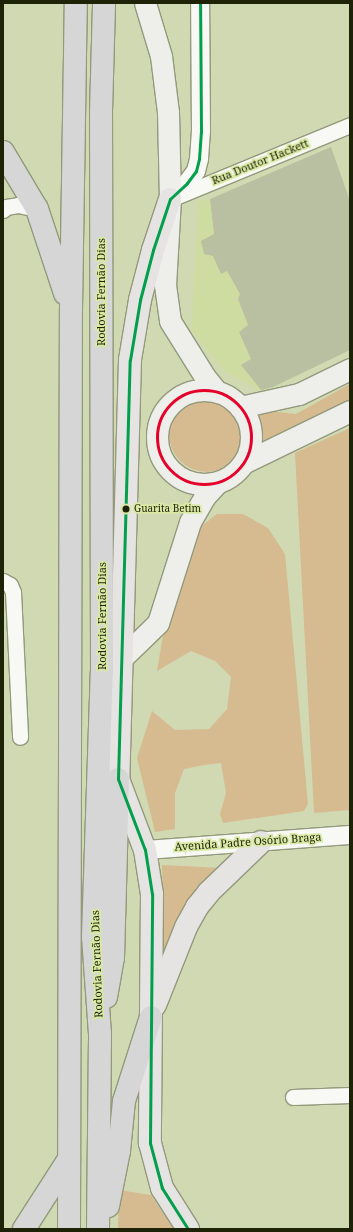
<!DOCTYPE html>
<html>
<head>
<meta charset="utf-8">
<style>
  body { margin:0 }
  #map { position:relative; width:353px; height:1232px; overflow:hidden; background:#d1d9b3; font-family:"Noto Serif",serif }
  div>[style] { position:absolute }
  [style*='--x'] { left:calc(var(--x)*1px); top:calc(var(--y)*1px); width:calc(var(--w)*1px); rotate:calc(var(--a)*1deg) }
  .built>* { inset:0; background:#cfdca1 }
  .green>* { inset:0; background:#d6ba90 }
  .round { border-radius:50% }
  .building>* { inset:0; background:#b9bfa1 }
  .roads { filter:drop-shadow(1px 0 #93997c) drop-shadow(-1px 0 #93997c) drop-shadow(0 1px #93997c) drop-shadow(0 -1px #93997c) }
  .minor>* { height:15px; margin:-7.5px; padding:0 7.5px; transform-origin:7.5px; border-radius:7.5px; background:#f8f9f4 }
  .tertiary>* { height:18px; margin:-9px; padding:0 9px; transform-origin:9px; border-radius:9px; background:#f8f9f4 }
  .secondary>* { height:21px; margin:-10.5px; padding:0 10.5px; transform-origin:10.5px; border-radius:10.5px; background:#eeeeeb }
  .secondary>.ring { margin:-10.5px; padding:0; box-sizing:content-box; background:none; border:21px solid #eeeeeb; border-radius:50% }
  .primary>* { height:22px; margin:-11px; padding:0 11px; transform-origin:11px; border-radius:11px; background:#e5e4e3 }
  .motorway>* { height:22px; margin:-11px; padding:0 11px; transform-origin:11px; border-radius:11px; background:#d7d6d7 }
  .bus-1>* { height:3px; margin:-1.5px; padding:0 1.5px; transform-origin:1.5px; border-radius:1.5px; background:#e4002b }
  .bus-1>.ring { margin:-1.5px; padding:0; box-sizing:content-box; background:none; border:3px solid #e4002b; border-radius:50% }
  .bus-2>* { height:3px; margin:-1.5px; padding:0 1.5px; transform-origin:1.5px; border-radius:1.5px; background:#029f4d }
  .dots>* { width:11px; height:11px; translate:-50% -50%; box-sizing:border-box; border:2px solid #d9e8a4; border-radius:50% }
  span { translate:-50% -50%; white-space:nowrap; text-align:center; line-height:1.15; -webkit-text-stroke:3.5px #d9e8a4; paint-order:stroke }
  .bus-label { font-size:10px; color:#1e2308 }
  .left { translate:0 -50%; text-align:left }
  .street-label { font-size:11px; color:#1e2308 }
  .frame { position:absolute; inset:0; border:4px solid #1e2308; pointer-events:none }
</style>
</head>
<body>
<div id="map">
  <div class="built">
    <div style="clip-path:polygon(331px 147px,350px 201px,350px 350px,263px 392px,224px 371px,191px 330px,199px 200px,210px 199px)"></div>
  </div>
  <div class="green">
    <div style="clip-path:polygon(350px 384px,350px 408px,261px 451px,262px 429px,257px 410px,296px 414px)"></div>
    <div class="round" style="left:169px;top:396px;width:76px;height:76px"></div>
    <div style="clip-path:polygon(350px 428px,350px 810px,314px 813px,295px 453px)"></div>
    <div style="clip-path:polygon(217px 514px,243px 514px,268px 528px,285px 554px,308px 804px,304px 811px,223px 823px,220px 814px,226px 793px,221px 763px,204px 765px,184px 769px,175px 793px,175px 829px,155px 832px,137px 758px,152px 711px,175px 730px,209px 729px,227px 709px,231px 677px,215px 661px,191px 651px,157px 671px,165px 624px,199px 528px)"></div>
    <div style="clip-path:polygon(162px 865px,222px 868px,164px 958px)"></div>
    <div style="clip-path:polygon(119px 1190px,151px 1195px,174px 1229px,118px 1229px)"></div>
  </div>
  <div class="building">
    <div style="clip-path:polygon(331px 147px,350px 201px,350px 350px,273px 387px,261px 390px,241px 365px,251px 359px,239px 332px,248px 325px,238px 299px,240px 294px,227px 271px,221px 274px,213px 256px,204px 254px,201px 241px,214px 234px,210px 199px)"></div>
  </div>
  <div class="roads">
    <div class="minor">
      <div style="--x:173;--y:198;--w:191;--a:-22.4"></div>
      <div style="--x:3;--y:210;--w:4;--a:-45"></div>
      <div style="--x:6;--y:207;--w:12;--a:-9"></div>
      <div style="--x:18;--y:205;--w:19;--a:12"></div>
      <div style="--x:3;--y:581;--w:8;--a:30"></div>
      <div style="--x:10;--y:585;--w:8;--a:67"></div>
      <div style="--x:13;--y:592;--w:145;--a:87.2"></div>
      <div style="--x:293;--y:1097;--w:57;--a:-2"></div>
    </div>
    <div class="tertiary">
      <div style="--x:170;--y:199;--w:23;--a:-43"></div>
      <div style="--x:187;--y:183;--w:15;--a:-53"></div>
      <div style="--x:196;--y:171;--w:12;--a:-76"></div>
      <div style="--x:199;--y:159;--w:27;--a:-86"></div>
      <div style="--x:201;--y:132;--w:129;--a:-90.4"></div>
      <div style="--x:145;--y:850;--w:206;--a:-4.2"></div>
    </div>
    <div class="secondary">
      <div style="--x:145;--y:3;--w:55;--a:73.2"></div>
      <div style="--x:161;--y:56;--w:56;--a:82.9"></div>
      <div style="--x:168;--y:112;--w:87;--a:88.7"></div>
      <div style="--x:170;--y:199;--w:86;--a:93.3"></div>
      <div style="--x:165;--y:285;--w:36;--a:82"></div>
      <div style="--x:170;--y:321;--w:66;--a:58"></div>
      <div style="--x:205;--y:377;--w:19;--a:51"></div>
      <div class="ring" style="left:157px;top:390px;width:73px;height:73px"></div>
      <div style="--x:240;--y:407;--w:60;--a:-12.4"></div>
      <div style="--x:299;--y:394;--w:57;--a:-26.1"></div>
      <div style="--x:243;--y:463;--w:119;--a:-25.9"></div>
      <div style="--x:122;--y:658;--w:50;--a:-44.2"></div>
      <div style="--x:158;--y:623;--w:106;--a:-72.4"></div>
      <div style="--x:190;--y:522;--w:30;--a:-60"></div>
      <div style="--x:205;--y:496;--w:18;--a:-47"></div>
    </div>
    <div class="primary">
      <div style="--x:170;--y:199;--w:54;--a:108.4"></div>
      <div style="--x:153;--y:250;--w:52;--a:104.6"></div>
      <div style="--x:140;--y:300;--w:61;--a:99.5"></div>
      <div style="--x:130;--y:360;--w:419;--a:91.6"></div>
      <div style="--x:118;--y:779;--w:76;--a:69.2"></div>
      <div style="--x:145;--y:850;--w:45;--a:81"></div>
      <div style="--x:152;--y:894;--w:249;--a:90.5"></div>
      <div style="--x:150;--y:1143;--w:47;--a:75.1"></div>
      <div style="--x:162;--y:1188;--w:49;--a:57.6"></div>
      <div style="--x:155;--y:1005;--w:84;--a:-68.3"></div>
      <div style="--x:186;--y:927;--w:23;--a:-61"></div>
      <div style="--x:197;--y:907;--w:19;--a:-51"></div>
      <div style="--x:209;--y:892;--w:72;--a:-43.9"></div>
    </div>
    <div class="motorway">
      <div style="--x:3;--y:152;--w:66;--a:59.2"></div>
      <div style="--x:37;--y:209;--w:89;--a:71.6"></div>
      <div style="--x:106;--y:997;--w:40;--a:-80"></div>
      <div style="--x:113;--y:958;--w:179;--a:-88.4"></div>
      <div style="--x:108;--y:1206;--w:56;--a:-78.7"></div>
      <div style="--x:119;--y:1151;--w:50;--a:-84.3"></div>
      <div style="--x:124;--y:1101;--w:88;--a:-72.2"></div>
      <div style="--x:24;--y:1229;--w:83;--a:-57.3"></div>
      <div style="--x:69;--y:1229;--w:920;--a:-89.88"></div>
      <div style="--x:71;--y:309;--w:306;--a:-89.1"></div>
      <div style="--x:98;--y:1229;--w:195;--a:-89.4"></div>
      <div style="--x:100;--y:1034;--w:97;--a:-94.1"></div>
      <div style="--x:93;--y:937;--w:265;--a:-88.1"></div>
      <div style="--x:102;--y:672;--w:560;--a:-90.1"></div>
      <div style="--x:101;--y:112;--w:109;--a:-88.4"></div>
    </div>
  </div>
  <div class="bus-1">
    <div class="ring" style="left:157px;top:390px;width:91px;height:91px"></div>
  </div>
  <div class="bus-2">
    <div style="--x:188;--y:1229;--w:49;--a:-122.4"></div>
    <div style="--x:162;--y:1188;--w:47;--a:-104.9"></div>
    <div style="--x:150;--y:1143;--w:249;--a:-89.5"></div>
    <div style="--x:152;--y:894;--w:45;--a:-99"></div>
    <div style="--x:145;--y:850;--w:76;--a:-110.8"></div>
    <div style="--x:118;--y:779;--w:419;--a:-88.4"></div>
    <div style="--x:130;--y:360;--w:61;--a:-80.5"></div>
    <div style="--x:140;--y:300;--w:52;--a:-75.4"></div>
    <div style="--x:153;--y:250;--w:54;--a:-71.6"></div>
    <div style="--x:170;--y:199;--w:23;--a:-43"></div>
    <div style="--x:187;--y:183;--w:15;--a:-53"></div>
    <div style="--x:196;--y:171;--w:12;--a:-76"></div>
    <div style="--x:199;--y:159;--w:27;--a:-86"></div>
    <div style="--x:201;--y:132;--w:129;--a:-90.4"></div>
  </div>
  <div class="dots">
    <div style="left:126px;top:509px;background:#1e2308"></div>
  </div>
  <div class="bus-label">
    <span class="left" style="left:134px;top:509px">Guarita Betim</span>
  </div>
  <div class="street-label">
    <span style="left:260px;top:162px;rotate:-22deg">Rua Doutor Hackett</span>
    <span style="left:101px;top:292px;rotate:-90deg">Rodovia Fernão Dias</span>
    <span style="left:102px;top:616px;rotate:-90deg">Rodovia Fernão Dias</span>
    <span style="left:248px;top:842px;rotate:-4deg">Avenida Padre Osório Braga</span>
    <span style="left:97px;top:964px;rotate:-92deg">Rodovia Fernão Dias</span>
  </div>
  <div class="frame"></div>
</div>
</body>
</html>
